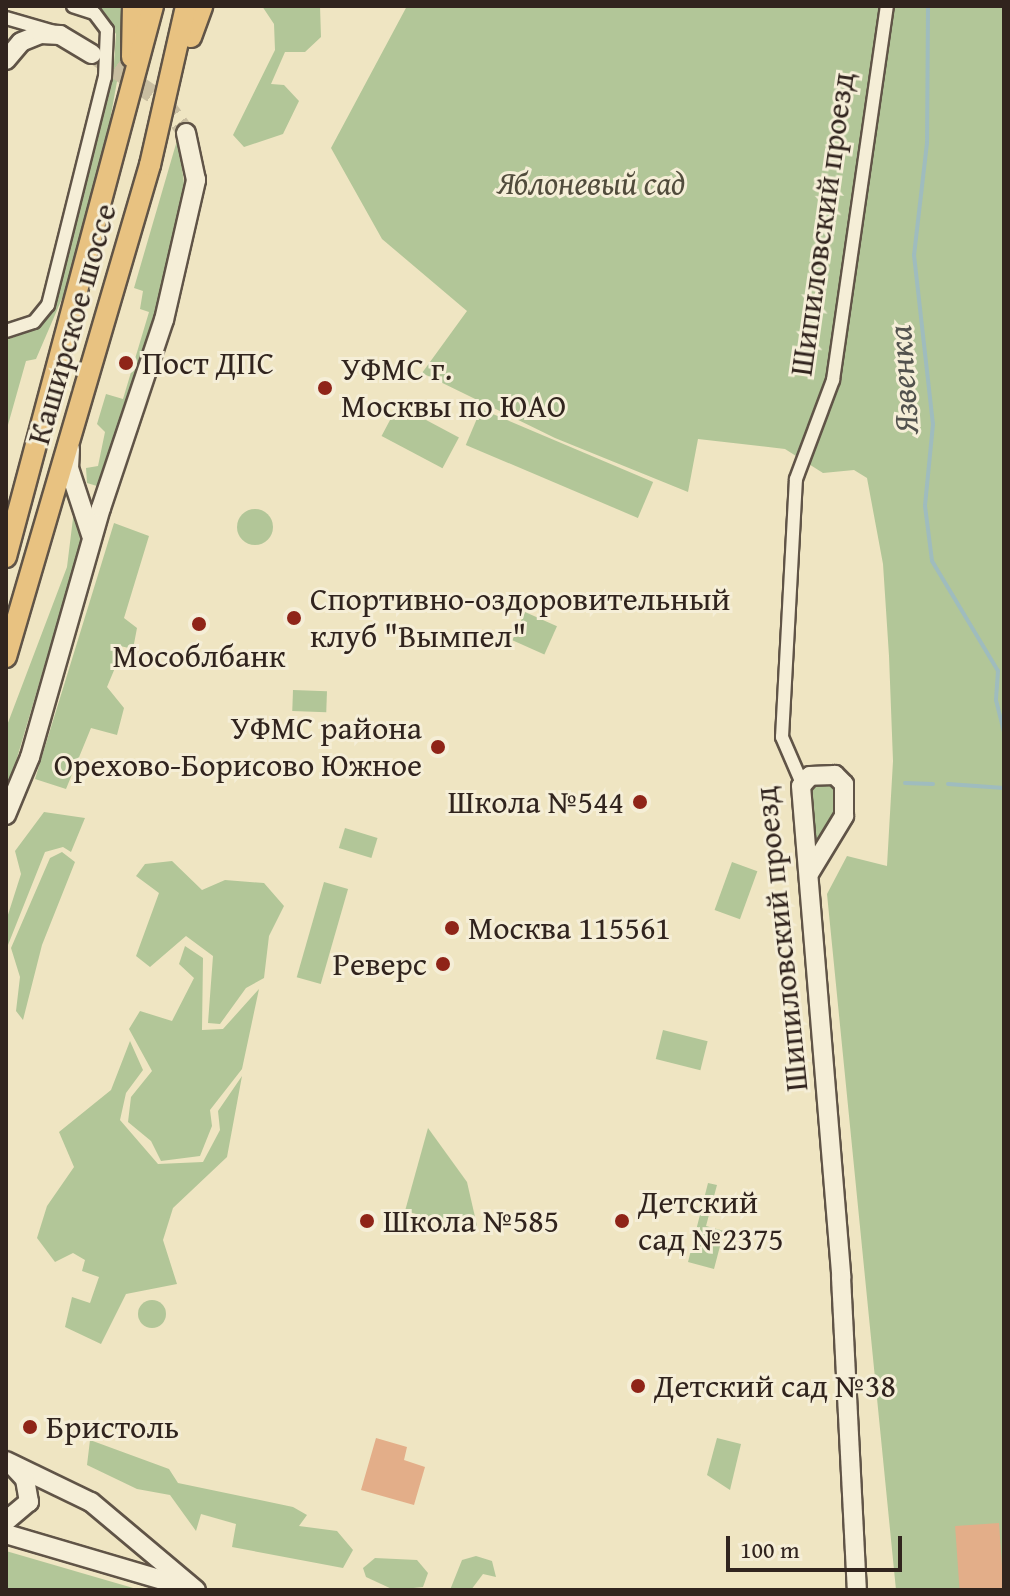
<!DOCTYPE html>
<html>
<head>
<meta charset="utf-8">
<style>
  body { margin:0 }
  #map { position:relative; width:1010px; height:1596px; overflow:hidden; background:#efe5c2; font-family:"Gentium Book Plus",serif }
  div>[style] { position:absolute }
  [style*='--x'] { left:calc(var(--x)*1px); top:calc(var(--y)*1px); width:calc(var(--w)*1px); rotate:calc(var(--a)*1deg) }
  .green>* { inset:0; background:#b2c698; transform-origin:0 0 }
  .round { border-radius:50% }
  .stream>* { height:4px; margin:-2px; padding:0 2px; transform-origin:2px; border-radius:2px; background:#9fbcbe }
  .building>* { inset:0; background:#e3ae89; transform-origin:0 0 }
  .secondary-tunnel>* { height:18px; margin-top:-9px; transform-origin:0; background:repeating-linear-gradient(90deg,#c9bea1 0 18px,transparent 0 27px) }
  .roads { filter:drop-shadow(2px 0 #605447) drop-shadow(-2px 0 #605447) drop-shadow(0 2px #605447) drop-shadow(0 -2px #605447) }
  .street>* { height:12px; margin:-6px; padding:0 6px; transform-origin:6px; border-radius:6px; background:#f5eed7 }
  .secondary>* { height:18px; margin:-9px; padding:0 9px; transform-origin:9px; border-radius:9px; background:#f5eed7 }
  .primary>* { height:20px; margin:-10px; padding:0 10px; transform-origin:10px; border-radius:10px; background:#e8c281 }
  .dots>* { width:22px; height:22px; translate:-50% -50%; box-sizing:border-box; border:4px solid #f5eed7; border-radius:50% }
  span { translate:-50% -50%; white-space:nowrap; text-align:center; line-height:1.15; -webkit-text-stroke:6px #f5eed7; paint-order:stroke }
  .park-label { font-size:32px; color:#514c3c; font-style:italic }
  .street-label { font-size:32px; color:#31241e }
  .poi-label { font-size:32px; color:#31241e }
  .left { translate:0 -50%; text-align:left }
  .right { translate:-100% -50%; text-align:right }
  .water-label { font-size:34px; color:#52524e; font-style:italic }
  .frame { position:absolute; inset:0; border:8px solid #31241e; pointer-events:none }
  .scale { position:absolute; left:726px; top:1536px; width:176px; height:36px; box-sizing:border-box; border:4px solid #31241e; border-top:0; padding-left:10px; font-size:24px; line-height:28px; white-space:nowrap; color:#31241e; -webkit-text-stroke:6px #f5eed7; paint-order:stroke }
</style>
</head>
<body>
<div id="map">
  <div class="green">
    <div style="clip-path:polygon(98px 6px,124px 6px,123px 48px,105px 148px,64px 294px,36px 359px,26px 361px,6px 432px,6px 340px,39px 328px,55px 308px,113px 78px,116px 34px)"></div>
    <div style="clip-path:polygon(262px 6px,320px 6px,321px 37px,305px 52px,285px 52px,271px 84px,284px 85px,299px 101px,283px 134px,244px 147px,233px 135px,275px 50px,274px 24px)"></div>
    <div style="clip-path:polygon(407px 6px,1004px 6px,1004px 1590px,896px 1590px,827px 894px,847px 856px,887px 866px,893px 761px,889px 656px,883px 564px,867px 478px,854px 470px,823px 473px,785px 449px,698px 439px,688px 492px,555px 438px,422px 373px,467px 311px,382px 239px,331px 148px)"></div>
    <div style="clip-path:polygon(178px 137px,185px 191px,154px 321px,97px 486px,87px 483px,86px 468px,98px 466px,105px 432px,97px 424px,106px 394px,123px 399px,149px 312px,140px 309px,143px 291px,134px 288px)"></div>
    <div style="left:398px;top:405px;width:69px;height:35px;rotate:28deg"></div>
    <div style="left:481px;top:409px;width:187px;height:39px;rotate:23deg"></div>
    <div style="clip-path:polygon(75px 502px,82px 539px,6px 795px,6px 728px,67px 567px)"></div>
    <div class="round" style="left:237px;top:509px;width:36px;height:36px"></div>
    <div style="clip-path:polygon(114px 523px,149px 536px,124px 618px,137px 628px,133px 649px,116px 645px,113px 653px,120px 656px,107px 687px,124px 708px,117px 735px,91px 728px,66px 789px,35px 779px)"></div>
    <div style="left:525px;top:612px;width:35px;height:31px;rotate:24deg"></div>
    <div style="left:293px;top:690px;width:34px;height:21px;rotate:2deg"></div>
    <div style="clip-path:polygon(835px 775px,846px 807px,810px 872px,804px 778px)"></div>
    <div style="clip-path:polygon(44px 812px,85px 818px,71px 852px,63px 847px,45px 852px,6px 950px,6px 921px,21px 874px,15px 851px)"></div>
    <div style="left:345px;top:828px;width:34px;height:21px;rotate:17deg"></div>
    <div style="clip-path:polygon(62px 852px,75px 862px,42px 945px,23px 1020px,16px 1011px,20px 977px,11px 948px,50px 858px)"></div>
    <div style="clip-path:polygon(172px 861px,202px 890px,225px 880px,264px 883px,284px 906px,269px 936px,264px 978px,246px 988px,220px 1024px,208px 1023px,213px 956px,186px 936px,150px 967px,136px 956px,159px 893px,136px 876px,145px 864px)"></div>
    <div style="left:732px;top:862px;width:27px;height:51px;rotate:20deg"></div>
    <div style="left:324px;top:882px;width:25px;height:99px;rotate:16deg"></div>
    <div style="clip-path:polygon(185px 946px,203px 958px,202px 1030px,223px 1029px,259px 989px,242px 1069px,210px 1110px,212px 1126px,200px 1156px,161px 1161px,151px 1141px,128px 1122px,131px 1097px,152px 1071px,129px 1029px,140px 1011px,172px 1021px,194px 978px,179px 964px)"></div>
    <div style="left:663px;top:1030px;width:46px;height:30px;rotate:14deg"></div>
    <div style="clip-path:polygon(130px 1041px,143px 1070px,126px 1093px,120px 1120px,158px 1164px,203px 1162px,220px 1130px,218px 1111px,242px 1076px,227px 1157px,173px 1208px,163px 1240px,177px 1284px,126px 1294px,101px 1344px,65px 1327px,72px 1297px,90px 1303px,99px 1277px,82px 1271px,85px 1260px,73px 1253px,55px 1262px,37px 1238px,47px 1206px,74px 1167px,59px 1132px,111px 1090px)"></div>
    <div style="clip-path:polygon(428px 1128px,467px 1182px,478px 1230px,405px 1211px)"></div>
    <div style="clip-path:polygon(708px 1183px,717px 1185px,706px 1226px,724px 1231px,714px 1269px,688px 1262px)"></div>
    <div class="round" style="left:138px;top:1300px;width:28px;height:28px"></div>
    <div style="clip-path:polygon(717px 1438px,741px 1444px,730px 1490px,707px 1475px)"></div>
    <div style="clip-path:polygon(90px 1440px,169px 1469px,178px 1483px,293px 1507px,307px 1515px,299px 1526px,337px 1531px,353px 1550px,343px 1568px,232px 1547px,236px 1524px,201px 1514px,196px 1531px,170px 1495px,137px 1489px,87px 1465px)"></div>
    <div style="clip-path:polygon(6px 1551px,140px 1590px,6px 1590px)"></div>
    <div style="clip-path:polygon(476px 1556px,492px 1561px,496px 1577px,483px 1574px,471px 1590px,450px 1590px,462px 1560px)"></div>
    <div style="clip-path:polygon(375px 1558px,417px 1560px,428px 1573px,423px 1587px,394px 1590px,366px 1577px,363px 1568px)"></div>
  </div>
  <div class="stream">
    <div style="--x:928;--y:6;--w:137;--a:90.4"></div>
    <div style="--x:927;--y:143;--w:113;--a:96.6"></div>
    <div style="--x:914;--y:255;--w:170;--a:83.6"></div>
    <div style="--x:933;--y:424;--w:82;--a:95.6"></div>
    <div style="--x:925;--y:506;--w:55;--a:82.7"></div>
    <div style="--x:932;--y:561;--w:128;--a:59"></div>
    <div style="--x:998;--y:671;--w:29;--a:94"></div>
    <div style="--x:996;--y:700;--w:32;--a:76"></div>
    <div style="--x:1004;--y:746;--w:21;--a:90"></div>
    <div style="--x:905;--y:783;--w:28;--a:2"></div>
    <div style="--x:948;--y:784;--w:56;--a:4.1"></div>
  </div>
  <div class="building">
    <div style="clip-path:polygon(376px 1438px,407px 1447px,404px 1460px,425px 1467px,414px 1505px,361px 1490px)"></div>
    <div style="left:999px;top:1523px;width:67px;height:44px;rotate:86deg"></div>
  </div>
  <div class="secondary-tunnel">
    <div style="--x:92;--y:54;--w:85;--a:33.5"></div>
    <div style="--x:163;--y:101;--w:39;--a:54"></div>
  </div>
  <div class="roads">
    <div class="street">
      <div style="--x:6;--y:18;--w:54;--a:16.1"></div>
      <div style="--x:6;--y:331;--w:29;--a:-18"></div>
      <div style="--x:34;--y:322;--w:22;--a:-51"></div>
      <div style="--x:48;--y:305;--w:235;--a:-76"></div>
      <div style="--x:105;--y:77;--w:47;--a:-87.6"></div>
      <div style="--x:107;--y:30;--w:21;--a:-127"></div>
      <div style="--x:94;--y:13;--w:22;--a:-162"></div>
      <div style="--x:801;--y:781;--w:48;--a:-113.4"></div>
      <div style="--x:782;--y:737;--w:258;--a:-86.9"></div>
      <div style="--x:796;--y:479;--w:106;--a:-69.5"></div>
      <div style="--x:833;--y:380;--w:378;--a:-81.8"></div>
    </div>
    <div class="secondary">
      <div style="--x:6;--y:60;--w:23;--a:-50"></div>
      <div style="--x:21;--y:42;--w:22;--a:-22"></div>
      <div style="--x:41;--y:34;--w:19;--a:3"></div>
      <div style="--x:60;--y:35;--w:37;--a:31"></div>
      <div style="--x:70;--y:449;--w:19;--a:93"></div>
      <div style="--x:69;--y:468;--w:71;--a:71.8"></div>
      <div style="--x:6;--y:815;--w:63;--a:-67.5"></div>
      <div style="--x:30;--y:757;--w:259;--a:-74.1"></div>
      <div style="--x:101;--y:508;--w:198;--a:-71.5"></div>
      <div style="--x:164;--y:320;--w:144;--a:-77.1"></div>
      <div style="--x:196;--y:180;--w:48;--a:-102"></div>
      <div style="--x:810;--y:872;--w:66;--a:-58.7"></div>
      <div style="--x:844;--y:816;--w:32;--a:-90"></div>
      <div style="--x:844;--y:784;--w:13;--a:-135"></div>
      <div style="--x:835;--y:775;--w:25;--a:178"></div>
      <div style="--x:810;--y:776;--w:13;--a:132"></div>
      <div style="--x:801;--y:786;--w:493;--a:85.3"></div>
      <div style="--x:841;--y:1277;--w:313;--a:87.1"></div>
      <div style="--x:6;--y:1461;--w:94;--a:25.8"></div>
      <div style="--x:91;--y:1502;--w:137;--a:40"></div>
      <div style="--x:6;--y:1521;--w:30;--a:-40"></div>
      <div style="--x:29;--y:1502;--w:23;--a:-100"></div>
      <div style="--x:25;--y:1479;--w:19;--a:-133"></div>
      <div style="--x:6;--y:1534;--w:191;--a:16.4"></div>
    </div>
    <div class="primary">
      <div style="--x:191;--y:37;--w:33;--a:-70"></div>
      <div style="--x:132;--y:57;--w:51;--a:-88.9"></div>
      <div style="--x:6;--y:557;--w:570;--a:-75.06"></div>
      <div style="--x:6;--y:657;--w:513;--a:-73.69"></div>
      <div style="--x:150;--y:165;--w:163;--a:-77.2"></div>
    </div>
  </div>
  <div class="dots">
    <div style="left:126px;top:363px;background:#8f2418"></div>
    <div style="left:325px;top:388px;background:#8f2418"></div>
    <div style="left:294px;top:618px;background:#8f2418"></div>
    <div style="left:199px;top:624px;background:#8f2418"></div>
    <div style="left:438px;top:747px;background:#8f2418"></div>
    <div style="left:640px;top:802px;background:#8f2418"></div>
    <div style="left:452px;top:928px;background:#8f2418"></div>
    <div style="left:443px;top:964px;background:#8f2418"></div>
    <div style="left:367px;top:1221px;background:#8f2418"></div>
    <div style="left:622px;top:1221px;background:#8f2418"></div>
    <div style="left:638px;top:1386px;background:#8f2418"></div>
    <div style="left:30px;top:1427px;background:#8f2418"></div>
  </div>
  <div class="park-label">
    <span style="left:591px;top:183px">Яблоневый сад</span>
  </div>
  <div class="street-label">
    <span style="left:822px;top:224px;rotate:-82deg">Шипиловский проезд</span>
    <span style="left:72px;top:324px;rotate:-74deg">Каширское шоссе</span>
    <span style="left:781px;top:939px;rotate:-96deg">Шипиловский проезд</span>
  </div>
  <div class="poi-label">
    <span class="left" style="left:142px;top:363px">Пост ДПС</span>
    <span class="left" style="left:341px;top:388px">УФМС г.<br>Москвы по ЮАО</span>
    <span class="left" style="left:310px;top:618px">Спортивно-оздоровительный<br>клуб "Вымпел"</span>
    <span style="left:199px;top:656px">Мособлбанк</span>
    <span class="right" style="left:422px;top:747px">УФМС района<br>Орехово-Борисово Южное</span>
    <span class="right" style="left:624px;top:802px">Школа №544</span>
    <span class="left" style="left:468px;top:928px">Москва 115561</span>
    <span class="right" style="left:427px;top:964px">Реверс</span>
    <span class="left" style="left:638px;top:1221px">Детский<br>сад №2375</span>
    <span class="left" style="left:383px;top:1221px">Школа №585</span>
    <span class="left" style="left:654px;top:1386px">Детский сад №38</span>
    <span class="left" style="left:46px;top:1427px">Бристоль</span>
  </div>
  <div class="water-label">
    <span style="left:902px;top:380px;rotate:-94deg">Язвенка</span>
  </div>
  <div class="frame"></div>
  <div class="scale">100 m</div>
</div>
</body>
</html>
